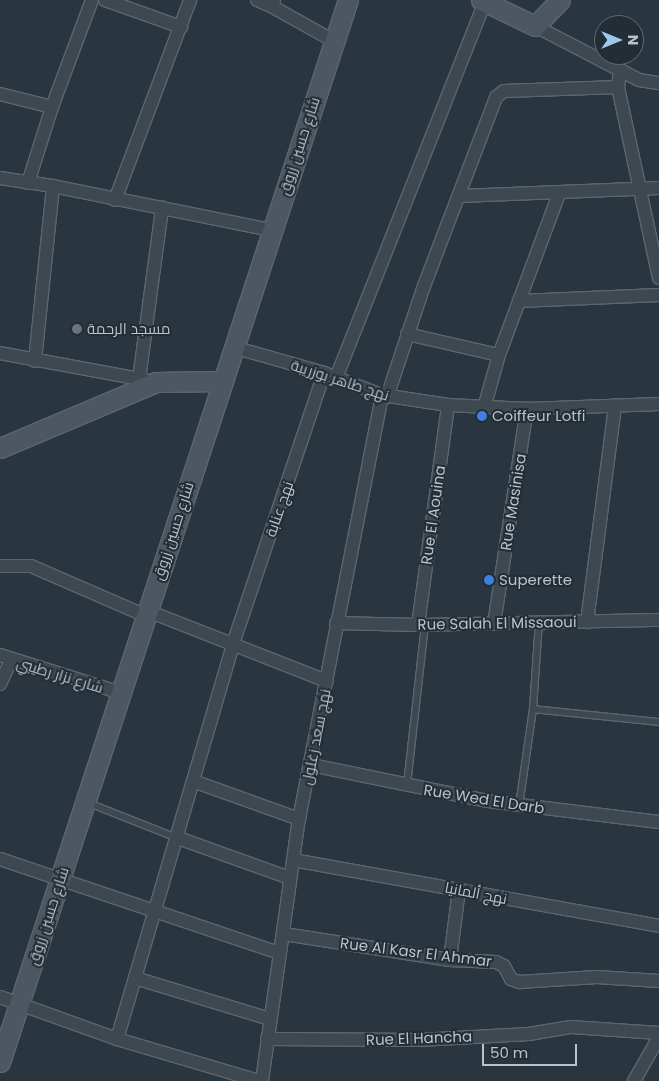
<!DOCTYPE html>
<html>
<head>
<meta charset="utf-8">
<style>
  body { margin:0 }
  #map { position:relative; width:659px; height:1081px; overflow:hidden; background:#2a363f; font-family:Poppins,Cairo,sans-serif }
  div>[style] { position:absolute }
  [style*='--x'] { left:calc(var(--x)*1px); top:calc(var(--y)*1px); width:calc(var(--w)*1px); rotate:calc(var(--a)*1deg) }
  .roads { filter:drop-shadow(1px 0 #5c666d) drop-shadow(-1px 0 #5c666d) drop-shadow(0 1px #5c666d) drop-shadow(0 -1px #5c666d) }
  .lane>* { height:6px; margin:-3px; padding:0 3px; transform-origin:3px; border-radius:3px; background:#3e4850 }
  .street>* { height:12px; margin:-6px; padding:0 6px; transform-origin:6px; border-radius:6px; background:#3e4850 }
  .secondary>* { height:19px; margin:-9.5px; padding:0 9.5px; transform-origin:9.5px; border-radius:9.5px; background:#4d5762 }
  .dots>* { width:14px; height:14px; translate:-50% -50%; box-sizing:border-box; border:2px solid #232d35; border-radius:50% }
  span { translate:-50% -50%; white-space:nowrap; text-align:center; line-height:1.15; -webkit-text-stroke:4px #232d35; paint-order:stroke }
  .street-label { font-size:15px; color:#bbc3ca }
  .poi-label { font-size:15px; color:#bbc3ca }
  .left { translate:0 -50%; text-align:left }
  .north { position:absolute; left:594px; top:15px; width:50px; height:50px; box-sizing:border-box; background:#232d35; border:1px solid #606971; border-radius:50%; rotate:90deg; font-size:14px; font-weight:700; line-height:20px; text-align:center; color:#bbc3ca }
  .north::after { content:''; display:block; margin:auto; width:18px; height:22px; background:#9ec6ec; clip-path:polygon(50% 0,100% 100%,50% 72%,0 100%) }
  .scale { position:absolute; left:482px; top:1044px; width:95px; height:22px; box-sizing:border-box; border:2px solid #bbc3ca; border-top:0; padding-left:6px; font-size:15px; line-height:18px; white-space:nowrap; color:#bbc3ca; -webkit-text-stroke:4px #232d35; paint-order:stroke }
</style>
</head>
<body>
<div id="map">
  <div class="roads">
    <div class="lane">
      <div style="--x:533;--y:709;--w:127;--a:5.9"></div>
      <div style="--x:407;--y:785;--w:161;--a:-83.6"></div>
      <div style="--x:86;--y:802;--w:98;--a:21.6"></div>
      <div style="--x:519;--y:806;--w:98;--a:-81.8"></div>
      <div style="--x:533;--y:709;--w:87;--a:-86.1"></div>
    </div>
    <div class="street">
      <div style="--x:105;--y:0;--w:81;--a:19.6"></div>
      <div style="--x:257;--y:0;--w:15;--a:23"></div>
      <div style="--x:271;--y:6;--w:7;--a:-63"></div>
      <div style="--x:271;--y:6;--w:72;--a:29.1"></div>
      <div style="--x:535;--y:26;--w:117;--a:27.4"></div>
      <div style="--x:639;--y:80;--w:20;--a:9"></div>
      <div style="--x:620;--y:69;--w:18;--a:96"></div>
      <div style="--x:618;--y:87;--w:195;--a:77.9"></div>
      <div style="--x:0;--y:94;--w:54;--a:14"></div>
      <div style="--x:0;--y:178;--w:54;--a:8.6"></div>
      <div style="--x:53;--y:186;--w:222;--a:11.4"></div>
      <div style="--x:28;--y:183;--w:80;--a:-72.5"></div>
      <div style="--x:52;--y:107;--w:114;--a:-69.5"></div>
      <div style="--x:460;--y:196;--w:199;--a:-2.3"></div>
      <div style="--x:115;--y:200;--w:214;--a:-69.4"></div>
      <div style="--x:519;--y:301;--w:140;--a:-2.5"></div>
      <div style="--x:407;--y:334;--w:94;--a:12.9"></div>
      <div style="--x:233;--y:347;--w:95;--a:15.9"></div>
      <div style="--x:324;--y:373;--w:62;--a:20.8"></div>
      <div style="--x:382;--y:395;--w:67;--a:8.6"></div>
      <div style="--x:448;--y:405;--w:79;--a:2.9"></div>
      <div style="--x:527;--y:409;--w:132;--a:-2.2"></div>
      <div style="--x:0;--y:353;--w:148;--a:10.5"></div>
      <div style="--x:35;--y:361;--w:176;--a:-84.1"></div>
      <div style="--x:336;--y:378;--w:404;--a:-68.4"></div>
      <div style="--x:139;--y:379;--w:173;--a:-82.3"></div>
      <div style="--x:387;--y:397;--w:117;--a:-71.6"></div>
      <div style="--x:424;--y:286;--w:202;--a:-69.1"></div>
      <div style="--x:496;--y:97;--w:10;--a:-37"></div>
      <div style="--x:504;--y:91;--w:114;--a:-2"></div>
      <div style="--x:484;--y:408;--w:55;--a:-74.2"></div>
      <div style="--x:499;--y:355;--w:172;--a:-69.6"></div>
      <div style="--x:0;--y:566;--w:31;--a:0"></div>
      <div style="--x:31;--y:566;--w:125;--a:23.5"></div>
      <div style="--x:148;--y:611;--w:192;--a:21.4"></div>
      <div style="--x:587;--y:622;--w:218;--a:-82.6"></div>
      <div style="--x:336;--y:623;--w:82;--a:1.4"></div>
      <div style="--x:418;--y:625;--w:241;--a:-1.2"></div>
      <div style="--x:494;--y:624;--w:218;--a:-81.3"></div>
      <div style="--x:418;--y:625;--w:222;--a:-82.2"></div>
      <div style="--x:0;--y:655;--w:127;--a:17.4"></div>
      <div style="--x:0;--y:684;--w:26;--a:-65"></div>
      <div style="--x:311;--y:765;--w:181;--a:11.5"></div>
      <div style="--x:488;--y:801;--w:172;--a:7"></div>
      <div style="--x:193;--y:781;--w:113;--a:19.7"></div>
      <div style="--x:178;--y:838;--w:119;--a:19.7"></div>
      <div style="--x:0;--y:859;--w:295;--a:18.6"></div>
      <div style="--x:293;--y:860;--w:372;--a:10.2"></div>
      <div style="--x:284;--y:934;--w:168;--a:8.9"></div>
      <div style="--x:450;--y:960;--w:46;--a:2.5"></div>
      <div style="--x:496;--y:962;--w:9;--a:27"></div>
      <div style="--x:504;--y:966;--w:15;--a:62"></div>
      <div style="--x:511;--y:979;--w:9;--a:21"></div>
      <div style="--x:519;--y:982;--w:78;--a:-3.7"></div>
      <div style="--x:597;--y:977;--w:62;--a:3.7"></div>
      <div style="--x:450;--y:960;--w:71;--a:-82.7"></div>
      <div style="--x:135;--y:978;--w:141;--a:16.9"></div>
      <div style="--x:0;--y:997;--w:124;--a:19.7"></div>
      <div style="--x:117;--y:1039;--w:148;--a:16.5"></div>
      <div style="--x:117;--y:1039;--w:412;--a:-73.6"></div>
      <div style="--x:233;--y:644;--w:286;--a:-71.4"></div>
      <div style="--x:267;--y:1039;--w:152;--a:0.4"></div>
      <div style="--x:419;--y:1040;--w:110;--a:-3.1"></div>
      <div style="--x:529;--y:1034;--w:43;--a:-9.5"></div>
      <div style="--x:571;--y:1027;--w:88;--a:3.9"></div>
      <div style="--x:262;--y:1081;--w:265;--a:-82"></div>
      <div style="--x:299;--y:819;--w:432;--a:-78.9"></div>
      <div style="--x:634;--y:1081;--w:51;--a:-60.4"></div>
    </div>
    <div class="secondary">
      <div style="--x:481;--y:0;--w:60;--a:25.7"></div>
      <div style="--x:535;--y:26;--w:36;--a:-46"></div>
      <div style="--x:0;--y:448;--w:169;--a:-22.9"></div>
      <div style="--x:156;--y:382;--w:65;--a:-0.9"></div>
      <div style="--x:0;--y:1062;--w:1118;--a:-71.86"></div>
    </div>
  </div>
  <div class="dots">
    <div style="left:77px;top:329px;background:#6b7280"></div>
    <div style="left:482px;top:416px;background:#3f7fe0"></div>
    <div style="left:489px;top:580px;background:#3f7fe0"></div>
  </div>
  <div class="street-label">
    <span style="left:299px;top:146px;rotate:-72deg">شارع حسين زروق</span>
    <span style="left:340px;top:380px;rotate:18deg">نهج طاهر بوزريبة</span>
    <span style="left:513px;top:502px;rotate:-81deg">Rue Masinisa</span>
    <span style="left:279px;top:509px;rotate:-71deg">نهج عنابة</span>
    <span style="left:433px;top:515px;rotate:-82deg">Rue El Aouina</span>
    <span style="left:173px;top:531px;rotate:-72deg">شارع حسين زروق</span>
    <span style="left:497px;top:623px;rotate:-1deg">Rue Salah El Missaoui</span>
    <span style="left:60px;top:675px;rotate:17deg">شارع نزار رطيبي</span>
    <span style="left:316px;top:737px;rotate:-79deg">نهج سعد زغلول</span>
    <span style="left:484px;top:799px;rotate:9deg">Rue Wed El Darb</span>
    <span style="left:476px;top:893px;rotate:11deg">نهج ألمانيا</span>
    <span style="left:48px;top:916px;rotate:-72deg">شارع حسين زروق</span>
    <span style="left:416px;top:952px;rotate:7deg">Rue Al Kasr El Ahmar</span>
    <span style="left:419px;top:1038px;rotate:-2deg">Rue El Hancha</span>
  </div>
  <div class="poi-label">
    <span class="left" style="left:87px;top:329px">مسجد الرحمة</span>
    <span class="left" style="left:492px;top:416px">Coiffeur Lotfi</span>
    <span class="left" style="left:499px;top:580px">Superette</span>
  </div>
  <div class="north">N</div>
  <div class="scale">50 m</div>
</div>
</body>
</html>
